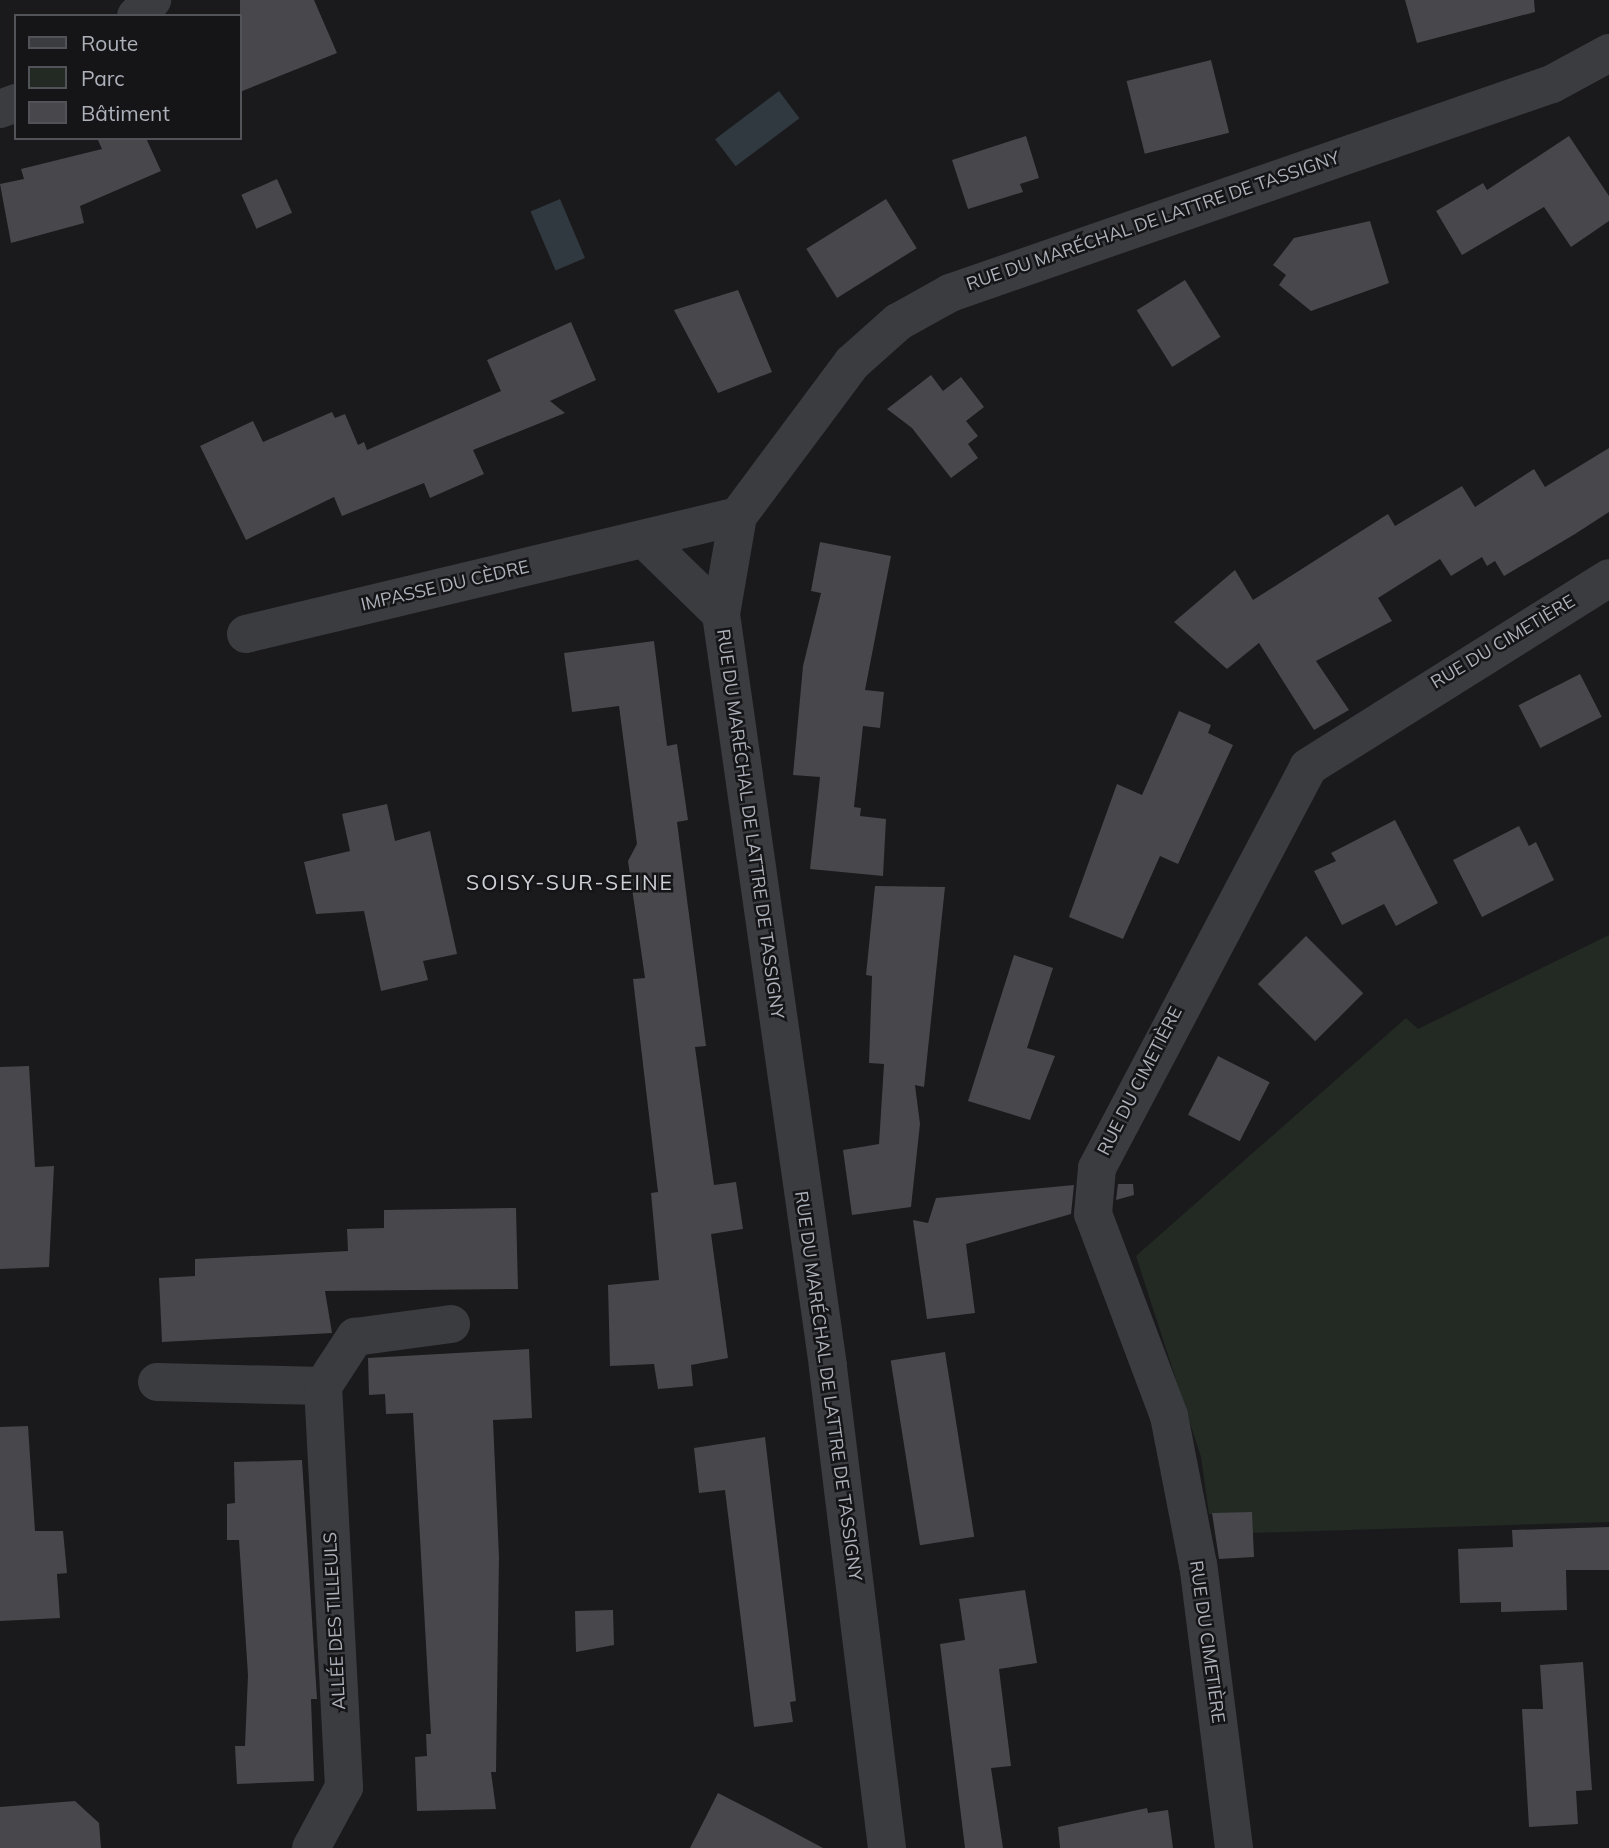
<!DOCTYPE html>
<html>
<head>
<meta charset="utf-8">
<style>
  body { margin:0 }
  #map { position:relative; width:1609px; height:1848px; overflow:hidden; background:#1a1a1c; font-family:Mulish,sans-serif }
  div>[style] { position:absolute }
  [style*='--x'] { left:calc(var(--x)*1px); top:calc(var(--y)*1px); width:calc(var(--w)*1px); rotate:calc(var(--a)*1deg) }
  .green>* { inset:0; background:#222a23 }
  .water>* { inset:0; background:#30393f; transform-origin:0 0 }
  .building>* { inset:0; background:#47474c; transform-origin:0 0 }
  .street>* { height:38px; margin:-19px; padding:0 19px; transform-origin:19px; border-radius:19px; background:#3b3c40 }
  span { translate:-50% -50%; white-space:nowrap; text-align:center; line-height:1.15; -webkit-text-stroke:5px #151517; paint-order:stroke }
  .street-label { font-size:18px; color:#adb1ba }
  .quarter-label { font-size:21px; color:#ced0d7; letter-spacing:2px }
  .legend { position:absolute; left:14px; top:14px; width:228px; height:126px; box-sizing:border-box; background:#151517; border:2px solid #525358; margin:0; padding:9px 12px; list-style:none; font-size:21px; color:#adb1ba }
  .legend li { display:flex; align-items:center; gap:14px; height:35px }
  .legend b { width:35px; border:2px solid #525358 }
</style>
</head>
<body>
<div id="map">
  <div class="green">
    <div style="clip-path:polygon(1609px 935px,1609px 1522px,1250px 1533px,1247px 1513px,1209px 1514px,1201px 1457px,1136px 1256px,1406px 1018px,1418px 1029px)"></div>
  </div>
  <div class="water">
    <div style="left:779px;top:91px;width:34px;height:80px;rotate:53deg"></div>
    <div style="left:560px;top:199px;width:64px;height:32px;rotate:67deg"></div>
  </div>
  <div class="building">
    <div style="clip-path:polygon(240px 0,314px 0,337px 53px,240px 92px)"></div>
    <div style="clip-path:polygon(1405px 0,1534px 0,1535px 12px,1417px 43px)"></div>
    <div style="left:1211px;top:60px;width:75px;height:87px;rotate:76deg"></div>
    <div style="clip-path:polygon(1026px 136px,1039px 178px,1020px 184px,1023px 192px,968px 209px,952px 160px)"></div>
    <div style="clip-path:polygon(1569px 136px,1609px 196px,1609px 221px,1571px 247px,1544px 207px,1462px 255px,1436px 211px,1483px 183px,1487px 190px)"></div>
    <div style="clip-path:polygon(97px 138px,146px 138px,161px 171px,80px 206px,84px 223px,11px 243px,0 184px,24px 179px,21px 169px,102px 149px)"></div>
    <div style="left:277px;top:179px;width:37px;height:39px;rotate:66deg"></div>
    <div style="left:886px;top:199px;width:58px;height:94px;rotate:58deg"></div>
    <div style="clip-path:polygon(1370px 221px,1389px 283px,1311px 311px,1279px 285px,1286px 275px,1273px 265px,1294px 238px)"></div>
    <div style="left:1185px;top:280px;width:67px;height:57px;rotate:58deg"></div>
    <div style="clip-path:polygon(738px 290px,772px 372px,718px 393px,674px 310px)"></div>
    <div style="clip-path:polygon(571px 322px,596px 380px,550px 401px,565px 413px,473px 450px,484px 474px,430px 498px,424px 483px,342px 516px,334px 497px,246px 540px,200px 446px,253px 421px,263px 442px,332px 412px,335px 418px,345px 414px,358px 445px,364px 442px,367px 450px,501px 391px,487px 360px)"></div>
    <div style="clip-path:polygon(931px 375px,943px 391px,961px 377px,984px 407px,966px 421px,978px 436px,968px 444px,978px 458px,951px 478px,912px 428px,887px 409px)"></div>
    <div style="clip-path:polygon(1609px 448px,1609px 512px,1575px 534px,1504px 576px,1495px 561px,1487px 566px,1482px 557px,1451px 576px,1440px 559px,1378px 598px,1392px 621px,1316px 661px,1349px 710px,1314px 730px,1259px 643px,1227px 669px,1174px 622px,1235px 570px,1253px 600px,1388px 514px,1395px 526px,1462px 486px,1475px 507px,1534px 469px,1545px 487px)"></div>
    <div style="clip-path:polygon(820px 542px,891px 556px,865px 690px,884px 692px,880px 728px,863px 726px,854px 807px,861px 808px,860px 816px,886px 819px,883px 876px,810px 869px,820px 777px,793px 775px,803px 666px,821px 593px,811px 591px)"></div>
    <div style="clip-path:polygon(654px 641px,667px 746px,677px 744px,688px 820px,677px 822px,706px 1046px,695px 1047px,714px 1185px,736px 1182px,743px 1229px,711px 1234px,728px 1358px,691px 1365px,693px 1386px,658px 1389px,654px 1364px,610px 1366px,608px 1285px,659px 1280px,651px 1193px,658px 1192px,633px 979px,645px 978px,628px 861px,637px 844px,619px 706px,572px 712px,564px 653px)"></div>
    <div style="left:1580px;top:674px;width:48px;height:69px;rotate:63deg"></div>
    <div style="clip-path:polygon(1179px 711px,1211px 725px,1208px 733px,1233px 745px,1178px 864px,1160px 856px,1123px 939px,1069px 917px,1117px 784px,1142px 795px)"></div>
    <div style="clip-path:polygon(387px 804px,395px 841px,430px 831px,457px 954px,423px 961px,428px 980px,381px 991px,364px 911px,316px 914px,304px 862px,350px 851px,342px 814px)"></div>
    <div style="clip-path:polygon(1395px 820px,1438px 903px,1396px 926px,1384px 904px,1342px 925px,1314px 871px,1336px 861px,1331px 853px)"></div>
    <div style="clip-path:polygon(1519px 826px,1529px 846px,1536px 842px,1554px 880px,1482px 917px,1453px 860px)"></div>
    <div style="clip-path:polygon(875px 886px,945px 887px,924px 1087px,915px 1085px,920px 1124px,911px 1207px,852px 1215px,843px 1150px,879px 1144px,884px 1064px,869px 1063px,872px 976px,866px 975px)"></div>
    <div style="left:1306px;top:936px;width:81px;height:68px;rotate:45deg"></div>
    <div style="clip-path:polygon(1014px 955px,1053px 968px,1027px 1048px,1055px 1056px,1030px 1120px,968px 1101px)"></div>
    <div style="left:1218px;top:1056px;width:58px;height:66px;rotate:27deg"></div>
    <div style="clip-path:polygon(29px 1066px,35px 1167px,54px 1166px,49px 1267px,0 1269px,0 1067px)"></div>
    <div style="clip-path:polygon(1118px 1184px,1133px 1184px,1134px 1195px,1116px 1200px)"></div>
    <div style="clip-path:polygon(1074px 1185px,1071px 1214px,966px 1244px,975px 1313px,927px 1319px,913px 1220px,928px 1223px,936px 1198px)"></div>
    <div style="clip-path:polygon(516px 1208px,518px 1289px,325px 1291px,332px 1333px,162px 1342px,159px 1278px,195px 1276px,195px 1259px,348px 1251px,347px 1229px,384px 1228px,384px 1210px)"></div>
    <div style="clip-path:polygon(529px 1349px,532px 1418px,493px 1420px,499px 1557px,496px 1772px,491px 1772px,496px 1809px,417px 1811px,415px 1757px,427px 1756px,426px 1734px,431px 1734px,413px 1413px,386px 1414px,385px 1394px,369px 1395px,368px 1358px)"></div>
    <div style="left:945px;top:1352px;width:187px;height:55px;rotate:81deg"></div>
    <div style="clip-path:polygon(28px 1426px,35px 1531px,63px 1531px,67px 1573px,57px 1574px,60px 1618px,0 1621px,0 1427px)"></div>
    <div style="clip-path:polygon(765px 1437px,796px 1701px,790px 1702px,793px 1722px,754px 1727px,725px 1490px,699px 1493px,694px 1448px)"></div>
    <div style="clip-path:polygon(302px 1460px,317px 1699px,311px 1699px,314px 1781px,237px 1784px,235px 1746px,245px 1746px,248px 1675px,239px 1540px,227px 1540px,227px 1504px,235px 1503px,234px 1462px)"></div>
    <div style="clip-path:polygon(1252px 1512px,1254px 1557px,1219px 1559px,1212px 1513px)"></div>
    <div style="clip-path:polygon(1609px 1527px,1609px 1570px,1566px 1570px,1567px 1610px,1501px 1612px,1501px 1602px,1460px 1603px,1458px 1549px,1513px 1547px,1512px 1530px)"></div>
    <div style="clip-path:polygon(1025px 1590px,1037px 1663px,999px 1669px,1011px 1766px,991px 1768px,1003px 1848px,965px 1848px,940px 1644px,965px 1640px,959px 1599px)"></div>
    <div style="clip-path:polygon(613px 1610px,614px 1645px,576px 1652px,575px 1611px)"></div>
    <div style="clip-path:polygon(1583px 1662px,1592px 1790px,1576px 1791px,1578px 1824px,1529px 1827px,1522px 1709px,1543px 1709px,1540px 1665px)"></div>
    <div style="clip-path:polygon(718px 1793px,759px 1814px,823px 1848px,690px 1848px)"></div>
    <div style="clip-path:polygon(75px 1801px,99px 1823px,101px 1848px,0 1848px,0 1807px)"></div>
    <div style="clip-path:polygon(1147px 1808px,1148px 1813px,1168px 1810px,1173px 1848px,1060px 1848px,1058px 1827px)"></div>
  </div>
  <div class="street">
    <div style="--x:136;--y:16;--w:23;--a:-45"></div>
    <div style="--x:0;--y:109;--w:17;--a:-21"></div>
    <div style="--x:644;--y:539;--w:107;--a:44.2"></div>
    <div style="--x:246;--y:634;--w:506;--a:-13.49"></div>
    <div style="--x:157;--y:1382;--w:166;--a:1.4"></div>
    <div style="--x:323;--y:1386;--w:402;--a:87"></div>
    <div style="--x:344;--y:1787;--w:69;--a:118.4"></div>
    <div style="--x:323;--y:1386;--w:59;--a:-56.9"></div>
    <div style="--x:355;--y:1337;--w:97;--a:-7.7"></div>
    <div style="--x:887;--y:1848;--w:486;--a:-97"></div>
    <div style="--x:828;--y:1366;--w:760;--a:-98.1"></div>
    <div style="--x:721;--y:614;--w:99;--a:-80.2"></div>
    <div style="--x:738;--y:516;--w:191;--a:-53.3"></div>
    <div style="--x:852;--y:363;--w:62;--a:-41.7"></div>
    <div style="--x:898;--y:322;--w:60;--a:-29.1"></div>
    <div style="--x:950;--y:293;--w:637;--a:-19.15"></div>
    <div style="--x:1552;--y:84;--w:65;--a:-28.5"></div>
    <div style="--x:1234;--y:1848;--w:285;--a:-97.2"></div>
    <div style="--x:1198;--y:1565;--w:152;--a:-101"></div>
    <div style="--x:1169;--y:1416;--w:216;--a:-110.6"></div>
    <div style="--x:1093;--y:1214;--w:46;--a:-85"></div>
    <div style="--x:1097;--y:1168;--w:453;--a:-62.2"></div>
    <div style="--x:1308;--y:767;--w:355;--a:-32.1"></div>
  </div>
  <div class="street-label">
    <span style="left:1153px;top:221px;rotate:-19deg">RUE DU MARÉCHAL DE LATTRE DE TASSIGNY</span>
    <span style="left:445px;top:586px;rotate:-13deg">IMPASSE DU CÈDRE</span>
    <span style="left:1503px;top:642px;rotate:-31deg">RUE DU CIMETIÈRE</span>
    <span style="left:750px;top:824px;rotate:82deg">RUE DU MARÉCHAL DE LATTRE DE TASSIGNY</span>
    <span style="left:1140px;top:1081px;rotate:-63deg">RUE DU CIMETIÈRE</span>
    <span style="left:828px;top:1386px;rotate:82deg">RUE DU MARÉCHAL DE LATTRE DE TASSIGNY</span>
    <span style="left:335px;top:1621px;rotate:-93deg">ALLÉE DES TILLEULS</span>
    <span style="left:1207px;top:1642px;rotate:82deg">RUE DU CIMETIÈRE</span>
  </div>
  <div class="quarter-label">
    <span style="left:570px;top:882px">SOISY-SUR-SEINE</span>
  </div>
  <ul class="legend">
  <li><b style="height:9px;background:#3b3c40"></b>Route</li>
  <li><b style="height:19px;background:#222a23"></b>Parc</li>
  <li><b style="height:19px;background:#47474c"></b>Bâtiment</li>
  </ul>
</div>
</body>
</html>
